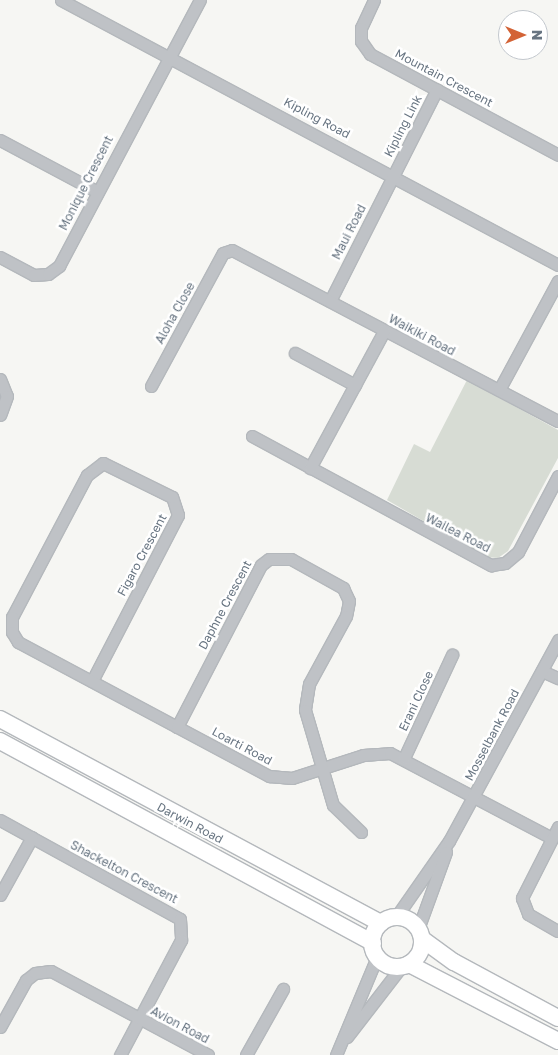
<!DOCTYPE html>
<html>
<head>
<meta charset="utf-8">
<style>
  body { margin:0 }
  #map { position:relative; width:558px; height:1055px; overflow:hidden; background:#f6f6f3; font-family:"Golos Text",sans-serif }
  div>[style] { position:absolute }
  [style*='--x'] { left:calc(var(--x)*1px); top:calc(var(--y)*1px); width:calc(var(--w)*1px); rotate:calc(var(--a)*1deg) }
  .green>* { inset:0; background:#d7dcd4 }
  .roads { filter:drop-shadow(1px 0 #b4b8bc) drop-shadow(-1px 0 #b4b8bc) drop-shadow(0 1px #b4b8bc) drop-shadow(0 -1px #b4b8bc) }
  .street>* { height:11px; margin:-5.5px; padding:0 5.5px; transform-origin:5.5px; border-radius:5.5px; background:#bfc2c6 }
  .secondary>* { height:16px; margin:-8px; padding:0 8px; transform-origin:8px; border-radius:8px; background:#fff }
  .secondary>.ring { margin:-8px; padding:0; box-sizing:content-box; background:none; border:16px solid #fff; border-radius:50% }
  span { translate:-50% -50%; white-space:nowrap; text-align:center; line-height:1.15; -webkit-text-stroke:5px #fff; paint-order:stroke }
  .street-label { font-size:12px; color:#677481 }
  .north { position:absolute; left:498px; top:10px; width:50px; height:50px; box-sizing:border-box; background:#fff; border:1px solid #c2c7cd; border-radius:50%; rotate:90deg; font-size:14px; font-weight:700; line-height:20px; text-align:center; color:#677481 }
  .north::after { content:''; display:block; margin:auto; width:18px; height:22px; background:#d36336; clip-path:polygon(50% 0,100% 100%,50% 72%,0 100%) }
</style>
</head>
<body>
<div id="map">
  <div class="green">
    <div style="clip-path:polygon(467px 380px,558px 430px,558px 458px,508px 551px,498px 558px,486px 557px,387px 500px,414px 444px,430px 452px)"></div>
  </div>
  <div class="roads">
    <div class="street">
      <div style="--x:61;--y:0;--w:563;--a:28.07"></div>
      <div style="--x:374;--y:0;--w:31;--a:115"></div>
      <div style="--x:361;--y:28;--w:13;--a:90"></div>
      <div style="--x:361;--y:41;--w:16;--a:55"></div>
      <div style="--x:370;--y:54;--w:213;--a:28.2"></div>
      <div style="--x:0;--y:140;--w:109;--a:28"></div>
      <div style="--x:0;--y:257;--w:38;--a:28"></div>
      <div style="--x:34;--y:275;--w:14;--a:-4"></div>
      <div style="--x:48;--y:274;--w:14;--a:-36"></div>
      <div style="--x:59;--y:266;--w:301;--a:-62.1"></div>
      <div style="--x:330;--y:301;--w:237;--a:-63.2"></div>
      <div style="--x:295;--y:353;--w:68;--a:28.1"></div>
      <div style="--x:0;--y:379;--w:18;--a:68"></div>
      <div style="--x:7;--y:396;--w:20;--a:110"></div>
      <div style="--x:151;--y:386;--w:151;--a:-61.6"></div>
      <div style="--x:223;--y:253;--w:9;--a:-18"></div>
      <div style="--x:232;--y:250;--w:368;--a:27.7"></div>
      <div style="--x:499;--y:390;--w:124;--a:-61.6"></div>
      <div style="--x:252;--y:436;--w:272;--a:28.4"></div>
      <div style="--x:491;--y:565;--w:14;--a:-8"></div>
      <div style="--x:505;--y:563;--w:17;--a:-40"></div>
      <div style="--x:518;--y:552;--w:86;--a:-62.2"></div>
      <div style="--x:310;--y:468;--w:156;--a:-61.6"></div>
      <div style="--x:542;--y:671;--w:17;--a:24"></div>
      <div style="--x:92;--y:681;--w:187;--a:-62.6"></div>
      <div style="--x:178;--y:515;--w:19;--a:-108"></div>
      <div style="--x:172;--y:497;--w:77;--a:-153.8"></div>
      <div style="--x:103;--y:463;--w:20;--a:143"></div>
      <div style="--x:87;--y:475;--w:161;--a:117.8"></div>
      <div style="--x:12;--y:617;--w:15;--a:90"></div>
      <div style="--x:12;--y:632;--w:12;--a:59"></div>
      <div style="--x:18;--y:642;--w:285;--a:28.1"></div>
      <div style="--x:269;--y:776;--w:23;--a:5"></div>
      <div style="--x:292;--y:778;--w:75;--a:-17.9"></div>
      <div style="--x:363;--y:755;--w:27;--a:-4"></div>
      <div style="--x:390;--y:753;--w:183;--a:27.7"></div>
      <div style="--x:177;--y:727;--w:182;--a:-62.6"></div>
      <div style="--x:261;--y:565;--w:10;--a:-37"></div>
      <div style="--x:269;--y:559;--w:22;--a:0"></div>
      <div style="--x:291;--y:559;--w:60;--a:29.1"></div>
      <div style="--x:343;--y:588;--w:14;--a:65"></div>
      <div style="--x:349;--y:601;--w:15;--a:101"></div>
      <div style="--x:346;--y:616;--w:77;--a:118.6"></div>
      <div style="--x:309;--y:684;--w:26;--a:99"></div>
      <div style="--x:305;--y:710;--w:99;--a:73.6"></div>
      <div style="--x:333;--y:805;--w:39;--a:44"></div>
      <div style="--x:404;--y:758;--w:114;--a:-65"></div>
      <div style="--x:0;--y:820;--w:205;--a:28.8"></div>
      <div style="--x:180;--y:919;--w:21;--a:87"></div>
      <div style="--x:181;--y:940;--w:130;--a:117.9"></div>
      <div style="--x:558;--y:827;--w:80;--a:116.9"></div>
      <div style="--x:522;--y:898;--w:17;--a:69"></div>
      <div style="--x:528;--y:914;--w:34;--a:30"></div>
      <div style="--x:0;--y:895;--w:66;--a:-61.1"></div>
      <div style="--x:396;--y:917;--w:93;--a:-55.1"></div>
      <div style="--x:449;--y:841;--w:229;--a:-61.5"></div>
      <div style="--x:418;--y:929;--w:82;--a:-70"></div>
      <div style="--x:0;--y:1027;--w:54;--a:-61"></div>
      <div style="--x:26;--y:980;--w:11;--a:-38"></div>
      <div style="--x:35;--y:973;--w:16;--a:-7"></div>
      <div style="--x:51;--y:971;--w:178;--a:28.1"></div>
      <div style="--x:347;--y:1037;--w:88;--a:-52.4"></div>
      <div style="--x:246;--y:1055;--w:76;--a:-60.7"></div>
      <div style="--x:336;--y:1055;--w:106;--a:-67.3"></div>
    </div>
    <div class="secondary">
      <div style="--x:0;--y:719;--w:432;--a:28.2"></div>
      <div style="--x:0;--y:741;--w:424;--a:28.4"></div>
      <div class="ring" style="left:372px;top:917px;width:34px;height:34px"></div>
      <div style="--x:422;--y:939;--w:39;--a:36"></div>
      <div style="--x:454;--y:962;--w:118;--a:28.3"></div>
      <div style="--x:409;--y:964;--w:168;--a:27.3"></div>
    </div>
  </div>
  <div class="street-label">
    <span style="left:444px;top:78px;rotate:28deg">Mountain Crescent</span>
    <span style="left:317px;top:118px;rotate:28deg">Kipling Road</span>
    <span style="left:403px;top:126px;rotate:-63deg">Kipling Link</span>
    <span style="left:86px;top:183px;rotate:-63deg">Monique Crescent</span>
    <span style="left:349px;top:232px;rotate:-63deg">Maui Road</span>
    <span style="left:175px;top:313px;rotate:-61deg">Aloha Close</span>
    <span style="left:422px;top:335px;rotate:28deg">Waikiki Road</span>
    <span style="left:458px;top:533px;rotate:27deg">Wailea Road</span>
    <span style="left:142px;top:555px;rotate:-62deg">Figaro Crescent</span>
    <span style="left:225px;top:605px;rotate:-62deg">Daphne Crescent</span>
    <span style="left:416px;top:701px;rotate:-65deg">Erani Close</span>
    <span style="left:492px;top:735px;rotate:-62deg">Mosselbank Road</span>
    <span style="left:242px;top:746px;rotate:28deg">Loarti Road</span>
    <span style="left:190px;top:823px;rotate:28deg">Darwin Road</span>
    <span style="left:124px;top:872px;rotate:28deg">Shackelton Crescent</span>
    <span style="left:180px;top:1025px;rotate:28deg">Avion Road</span>
  </div>
  <div class="north">N</div>
</div>
</body>
</html>
